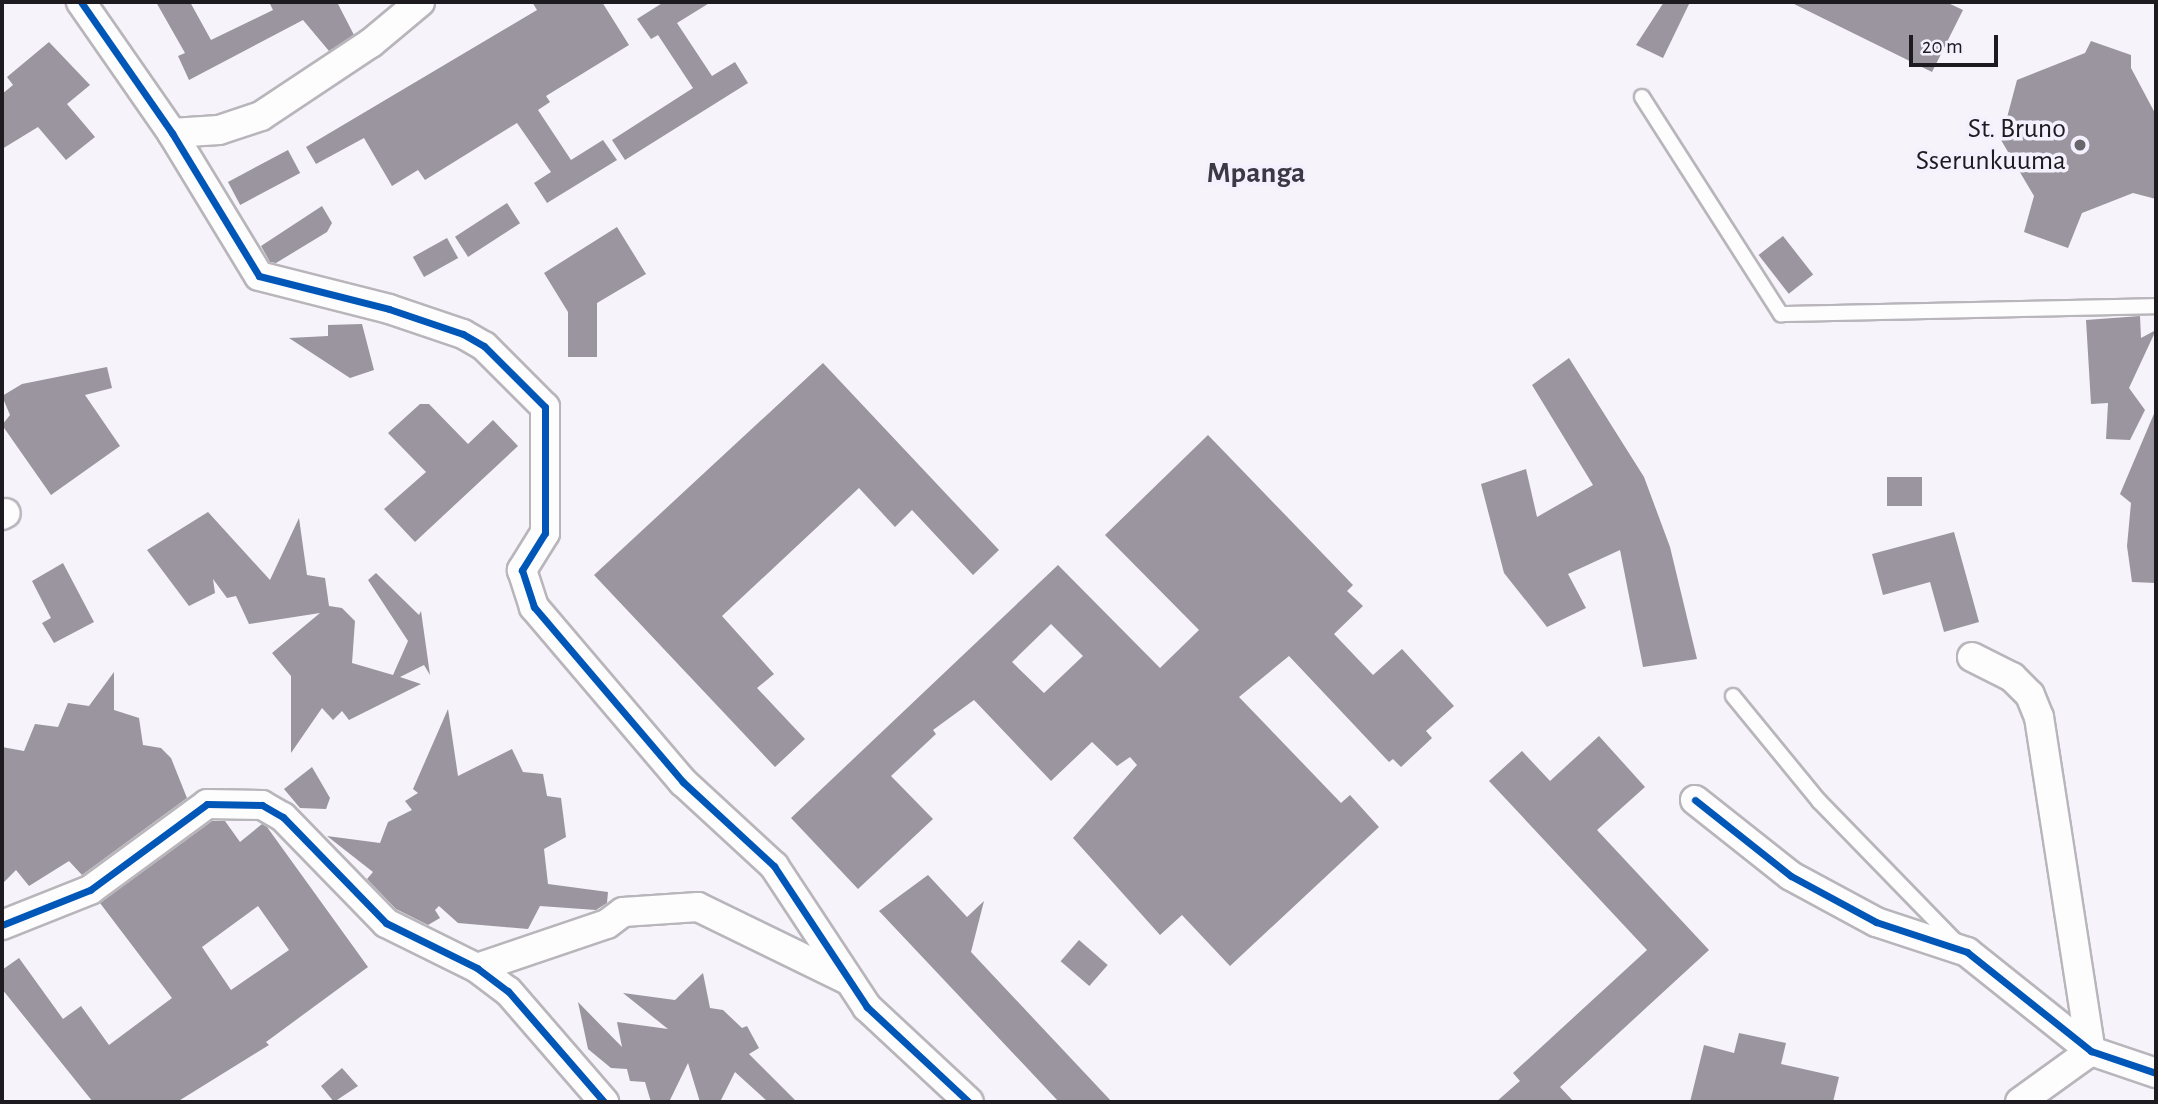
<!DOCTYPE html>
<html>
<head>
<meta charset="utf-8">
<style>
  body { margin:0 }
  #map { position:relative; width:2158px; height:1104px; overflow:hidden; background:#f6f3fa; font-family:"Alegreya Sans",sans-serif }
  div>[style] { position:absolute }
  [style*='--x'] { left:calc(var(--x)*1px); top:calc(var(--y)*1px); width:calc(var(--w)*1px); rotate:calc(var(--a)*1deg) }
  .building>* { inset:0; background:#9a959e; transform-origin:0 0 }
  .roads { filter:drop-shadow(2px 0 #b8b5bb) drop-shadow(-2px 0 #b8b5bb) drop-shadow(0 2px #b8b5bb) drop-shadow(0 -2px #b8b5bb) }
  .lane>* { height:14px; margin:-7px; padding:0 7px; transform-origin:7px; border-radius:7px; background:#fefdfe }
  .street>* { height:28px; margin:-14px; padding:0 14px; transform-origin:14px; border-radius:14px; background:#fefdfe }
  .cycleway>* { height:7px; margin:-3.5px; padding:0 3.5px; transform-origin:3.5px; border-radius:3.5px; background:#0057b8 }
  .dots>* { width:19px; height:19px; translate:-50% -50%; box-sizing:border-box; border:4px solid #f5f0fd; border-radius:50% }
  span { translate:-50% -50%; white-space:nowrap; text-align:center; line-height:1.15; -webkit-text-stroke:7px #f5f0fd; paint-order:stroke }
  .poi-label { font-size:28px; color:#1d1b20 }
  .right { translate:-100% -50%; text-align:right }
  .neighbourhood-label { font-size:30px; color:#3d3944; font-weight:700 }
  .frame { position:absolute; inset:0; border:4px solid #1d1b20; pointer-events:none }
  .scale { position:absolute; left:1909px; top:35px; width:89px; height:32px; box-sizing:border-box; border:4px solid #1d1b20; border-top:0; padding-left:9px; font-size:21px; line-height:24px; white-space:nowrap; color:#1d1b20; -webkit-text-stroke:5px #f5f0fd; paint-order:stroke }
</style>
</head>
<body>
<div id="map">
  <div class="building">
    <div style="clip-path:polygon(156px 2px,190px 2px,211px 40px,273px 10px,269px 2px,337px 2px,354px 35px,329px 51px,303px 20px,189px 80px,178px 56px,185px 53px)"></div>
    <div style="clip-path:polygon(532px 2px,602px 2px,629px 45px,546px 96px,550px 102px,538px 110px,571px 160px,603px 140px,617px 160px,547px 203px,534px 183px,551px 172px,517px 123px,425px 180px,418px 170px,392px 186px,364px 138px,316px 164px,306px 147px,537px 10px)"></div>
    <div style="clip-path:polygon(664px 2px,711px 2px,677px 23px,712px 76px,735px 62px,748px 83px,625px 160px,612px 140px,693px 88px,658px 35px,651px 39px,637px 19px)"></div>
    <div style="clip-path:polygon(1664px 2px,1690px 2px,1663px 58px,1636px 45px)"></div>
    <div style="clip-path:polygon(1790px 2px,1946px 2px,1963px 10px,1932px 72px)"></div>
    <div style="clip-path:polygon(2091px 41px,2131px 55px,2131px 68px,2156px 115px,2156px 199px,2133px 193px,2082px 213px,2068px 248px,2024px 232px,2034px 196px,2001px 140px,2017px 80px,2085px 53px)"></div>
    <div style="clip-path:polygon(49px 42px,90px 85px,67px 104px,95px 137px,66px 160px,38px 127px,2px 149px,2px 94px,13px 85px,7px 77px)"></div>
    <div style="left:288px;top:150px;width:26px;height:68px;rotate:62deg"></div>
    <div style="left:507px;top:203px;width:24px;height:62px;rotate:57deg"></div>
    <div style="clip-path:polygon(322px 206px,332px 223px,327px 232px,276px 263px,270px 262px,261px 246px)"></div>
    <div style="clip-path:polygon(617px 227px,646px 274px,597px 303px,597px 357px,568px 357px,568px 312px,544px 273px)"></div>
    <div style="left:1783px;top:236px;width:49px;height:31px;rotate:52deg"></div>
    <div style="left:447px;top:238px;width:23px;height:39px;rotate:61deg"></div>
    <div style="clip-path:polygon(2140px 316px,2141px 338px,2156px 330px,2129px 388px,2145px 410px,2130px 440px,2106px 439px,2108px 403px,2091px 404px,2086px 320px)"></div>
    <div style="clip-path:polygon(362px 324px,374px 370px,350px 378px,289px 338px,328px 336px,328px 325px)"></div>
    <div style="clip-path:polygon(1569px 358px,1644px 477px,1670px 547px,1697px 659px,1643px 667px,1620px 550px,1568px 574px,1586px 608px,1547px 627px,1504px 573px,1481px 484px,1526px 469px,1537px 517px,1593px 485px,1532px 385px)"></div>
    <div style="clip-path:polygon(823px 363px,999px 550px,973px 575px,912px 510px,895px 527px,859px 488px,722px 616px,774px 674px,757px 688px,805px 739px,775px 767px,594px 575px)"></div>
    <div style="clip-path:polygon(107px 367px,112px 388px,85px 395px,120px 446px,51px 495px,2px 425px,10px 415px,2px 396px,22px 384px)"></div>
    <div style="clip-path:polygon(420px 404px,429px 404px,468px 444px,493px 420px,518px 446px,415px 542px,384px 509px,426px 472px,388px 433px)"></div>
    <div style="clip-path:polygon(2156px 409px,2156px 583px,2132px 582px,2127px 546px,2131px 503px,2120px 494px)"></div>
    <div style="clip-path:polygon(evenodd,1208px 435px,1353px 585px,1347px 591px,1363px 606px,1334px 634px,1373px 675px,1402px 649px,1454px 706px,1426px 731px,1432px 738px,1401px 767px,1393px 759px,1389px 762px,1289px 656px,1239px 697px,1341px 803px,1350px 795px,1379px 827px,1230px 966px,1182px 915px,1160px 935px,1073px 838px,1137px 765px,1130px 757px,1117px 766px,1092px 742px,1051px 781px,974px 700px,933px 730px,936px 734px,891px 776px,933px 819px,858px 889px,791px 818px,1058px 565px,1160px 668px,1199px 630px,1105px 535px,1208px 435px,1051px 624px,1083px 656px,1044px 693px,1012px 662px,1051px 624px)"></div>
    <div style="left:1922px;top:477px;width:29px;height:35px;rotate:90deg"></div>
    <div style="clip-path:polygon(208px 512px,270px 580px,299px 518px,307px 575px,325px 578px,329px 606px,342px 608px,355px 621px,352px 663px,393px 675px,408px 641px,368px 580px,376px 573px,419px 615px,421px 611px,430px 675px,424px 665px,400px 677px,421px 684px,349px 720px,342px 711px,333px 720px,322px 708px,291px 753px,291px 676px,272px 653px,320px 613px,249px 624px,236px 596px,227px 598px,213px 579px,215px 593px,189px 606px,147px 550px)"></div>
    <div style="clip-path:polygon(1954px 532px,1979px 622px,1944px 632px,1930px 582px,1883px 595px,1872px 554px)"></div>
    <div style="clip-path:polygon(63px 563px,94px 622px,54px 643px,42px 623px,51px 618px,32px 581px)"></div>
    <div style="clip-path:polygon(114px 672px,114px 710px,139px 718px,143px 745px,161px 748px,171px 758px,187px 798px,82px 875px,69px 861px,29px 886px,16px 870px,2px 884px,2px 747px,24px 751px,35px 724px,58px 727px,68px 703px,89px 706px)"></div>
    <div style="clip-path:polygon(448px 709px,458px 776px,512px 749px,523px 772px,543px 774px,547px 796px,561px 798px,566px 837px,544px 849px,548px 884px,608px 892px,607px 903px,596px 910px,540px 906px,528px 929px,458px 923px,439px 906px,435px 910px,440px 918px,428px 925px,396px 909px,367px 879px,373px 872px,327px 836px,380px 843px,388px 822px,412px 810px,405px 801px,418px 793px,413px 789px)"></div>
    <div style="clip-path:polygon(1599px 736px,1645px 787px,1597px 830px,1709px 950px,1560px 1087px,1574px 1102px,1496px 1102px,1520px 1081px,1513px 1073px,1647px 950px,1489px 781px,1522px 751px,1550px 781px)"></div>
    <div style="clip-path:polygon(312px 767px,330px 798px,326px 809px,300px 808px,284px 789px)"></div>
    <div style="clip-path:polygon(evenodd,212px 821px,225px 821px,240px 842px,262px 824px,267px 827px,368px 967px,266px 1042px,269px 1045px,177px 1102px,93px 1102px,2px 989px,2px 970px,19px 958px,63px 1019px,81px 1006px,109px 1045px,172px 998px,100px 903px,212px 821px,258px 906px,289px 950px,231px 990px,202px 947px,258px 906px)"></div>
    <div style="clip-path:polygon(928px 875px,967px 917px,984px 901px,971px 952px,1112px 1102px,1059px 1102px,879px 911px)"></div>
    <div style="left:1079px;top:940px;width:38px;height:28px;rotate:41deg"></div>
    <div style="clip-path:polygon(703px 973px,710px 1008px,723px 1010px,742px 1028px,747px 1026px,759px 1048px,749px 1054px,797px 1102px,768px 1102px,735px 1072px,720px 1102px,700px 1102px,688px 1063px,669px 1102px,651px 1102px,645px 1082px,630px 1081px,627px 1069px,611px 1068px,588px 1049px,578px 1002px,622px 1047px,617px 1022px,668px 1029px,623px 993px,675px 1000px)"></div>
    <div style="clip-path:polygon(1739px 1033px,1786px 1043px,1781px 1064px,1839px 1077px,1833px 1102px,1690px 1102px,1704px 1045px,1734px 1053px)"></div>
    <div style="clip-path:polygon(342px 1068px,358px 1086px,334px 1102px,321px 1086px)"></div>
  </div>
  <div class="roads">
    <div class="lane">
      <div style="--x:1642;--y:97;--w:258;--a:57.4"></div>
      <div style="--x:1781;--y:314;--w:375;--a:-1.2"></div>
      <div style="--x:1733;--y:696;--w:136;--a:50.7"></div>
      <div style="--x:1819;--y:801;--w:199;--a:45.8"></div>
    </div>
    <div class="street">
      <div style="--x:81;--y:2;--w:160;--a:55.2"></div>
      <div style="--x:172;--y:133;--w:167;--a:58.7"></div>
      <div style="--x:259;--y:276;--w:134;--a:14.2"></div>
      <div style="--x:389;--y:309;--w:78;--a:18.7"></div>
      <div style="--x:463;--y:334;--w:24;--a:30"></div>
      <div style="--x:484;--y:346;--w:86;--a:45"></div>
      <div style="--x:545;--y:407;--w:126;--a:90"></div>
      <div style="--x:545;--y:533;--w:44;--a:121.9"></div>
      <div style="--x:522;--y:570;--w:39;--a:72"></div>
      <div style="--x:534;--y:607;--w:230;--a:49.6"></div>
      <div style="--x:683;--y:782;--w:124;--a:42.7"></div>
      <div style="--x:774;--y:866;--w:169;--a:56.6"></div>
      <div style="--x:867;--y:1007;--w:139;--a:43"></div>
      <div style="--x:172;--y:133;--w:47;--a:-3.7"></div>
      <div style="--x:219;--y:130;--w:44;--a:-18.4"></div>
      <div style="--x:261;--y:116;--w:132;--a:-33.6"></div>
      <div style="--x:371;--y:43;--w:64;--a:-39.9"></div>
      <div style="--x:2;--y:515;--w:4;--a:-27"></div>
      <div style="--x:1972;--y:657;--w:45;--a:26.6"></div>
      <div style="--x:2012;--y:677;--w:25;--a:45"></div>
      <div style="--x:2030;--y:695;--w:24;--a:68"></div>
      <div style="--x:2039;--y:717;--w:338;--a:81.2"></div>
      <div style="--x:1695;--y:800;--w:122;--a:38.4"></div>
      <div style="--x:1791;--y:876;--w:97;--a:28.4"></div>
      <div style="--x:1876;--y:922;--w:96;--a:18.2"></div>
      <div style="--x:1967;--y:952;--w:159;--a:38.6"></div>
      <div style="--x:2091;--y:1051;--w:69;--a:18.7"></div>
      <div style="--x:2;--y:925;--w:95;--a:-21.7"></div>
      <div style="--x:90;--y:890;--w:145;--a:-36.3"></div>
      <div style="--x:207;--y:804;--w:55;--a:1"></div>
      <div style="--x:262;--y:805;--w:24;--a:30"></div>
      <div style="--x:283;--y:817;--w:148;--a:45.8"></div>
      <div style="--x:386;--y:923;--w:102;--a:26.3"></div>
      <div style="--x:477;--y:968;--w:39;--a:37"></div>
      <div style="--x:508;--y:991;--w:147;--a:49.1"></div>
      <div style="--x:477;--y:968;--w:137;--a:-18.7"></div>
      <div style="--x:607;--y:924;--w:20;--a:-37"></div>
      <div style="--x:623;--y:912;--w:75;--a:-3.8"></div>
      <div style="--x:698;--y:907;--w:167;--a:26"></div>
      <div style="--x:2020;--y:1102;--w:87;--a:-35.7"></div>
    </div>
  </div>
  <div class="cycleway">
    <div style="--x:81;--y:2;--w:160;--a:55.2"></div>
    <div style="--x:172;--y:133;--w:167;--a:58.7"></div>
    <div style="--x:259;--y:276;--w:134;--a:14.2"></div>
    <div style="--x:389;--y:309;--w:78;--a:18.7"></div>
    <div style="--x:463;--y:334;--w:24;--a:30"></div>
    <div style="--x:484;--y:346;--w:86;--a:45"></div>
    <div style="--x:545;--y:407;--w:126;--a:90"></div>
    <div style="--x:545;--y:533;--w:44;--a:121.9"></div>
    <div style="--x:522;--y:570;--w:39;--a:72"></div>
    <div style="--x:534;--y:607;--w:230;--a:49.6"></div>
    <div style="--x:683;--y:782;--w:124;--a:42.7"></div>
    <div style="--x:774;--y:866;--w:169;--a:56.6"></div>
    <div style="--x:867;--y:1007;--w:139;--a:43"></div>
    <div style="--x:1695;--y:800;--w:122;--a:38.4"></div>
    <div style="--x:1791;--y:876;--w:97;--a:28.4"></div>
    <div style="--x:1876;--y:922;--w:96;--a:18.2"></div>
    <div style="--x:1967;--y:952;--w:159;--a:38.6"></div>
    <div style="--x:2091;--y:1051;--w:69;--a:18.7"></div>
    <div style="--x:2;--y:925;--w:95;--a:-21.7"></div>
    <div style="--x:90;--y:890;--w:145;--a:-36.3"></div>
    <div style="--x:207;--y:804;--w:55;--a:1"></div>
    <div style="--x:262;--y:805;--w:24;--a:30"></div>
    <div style="--x:283;--y:817;--w:148;--a:45.8"></div>
    <div style="--x:386;--y:923;--w:102;--a:26.3"></div>
    <div style="--x:477;--y:968;--w:39;--a:37"></div>
    <div style="--x:508;--y:991;--w:147;--a:49.1"></div>
  </div>
  <div class="dots">
    <div style="left:2080px;top:145px;background:#69676c"></div>
  </div>
  <div class="poi-label">
    <span class="right" style="left:2066px;top:145px">St. Bruno<br>Sserunkuuma</span>
  </div>
  <div class="neighbourhood-label">
    <span style="left:1256px;top:173px">Mpanga</span>
  </div>
  <div class="frame"></div>
  <div class="scale">20 m</div>
</div>
</body>
</html>
